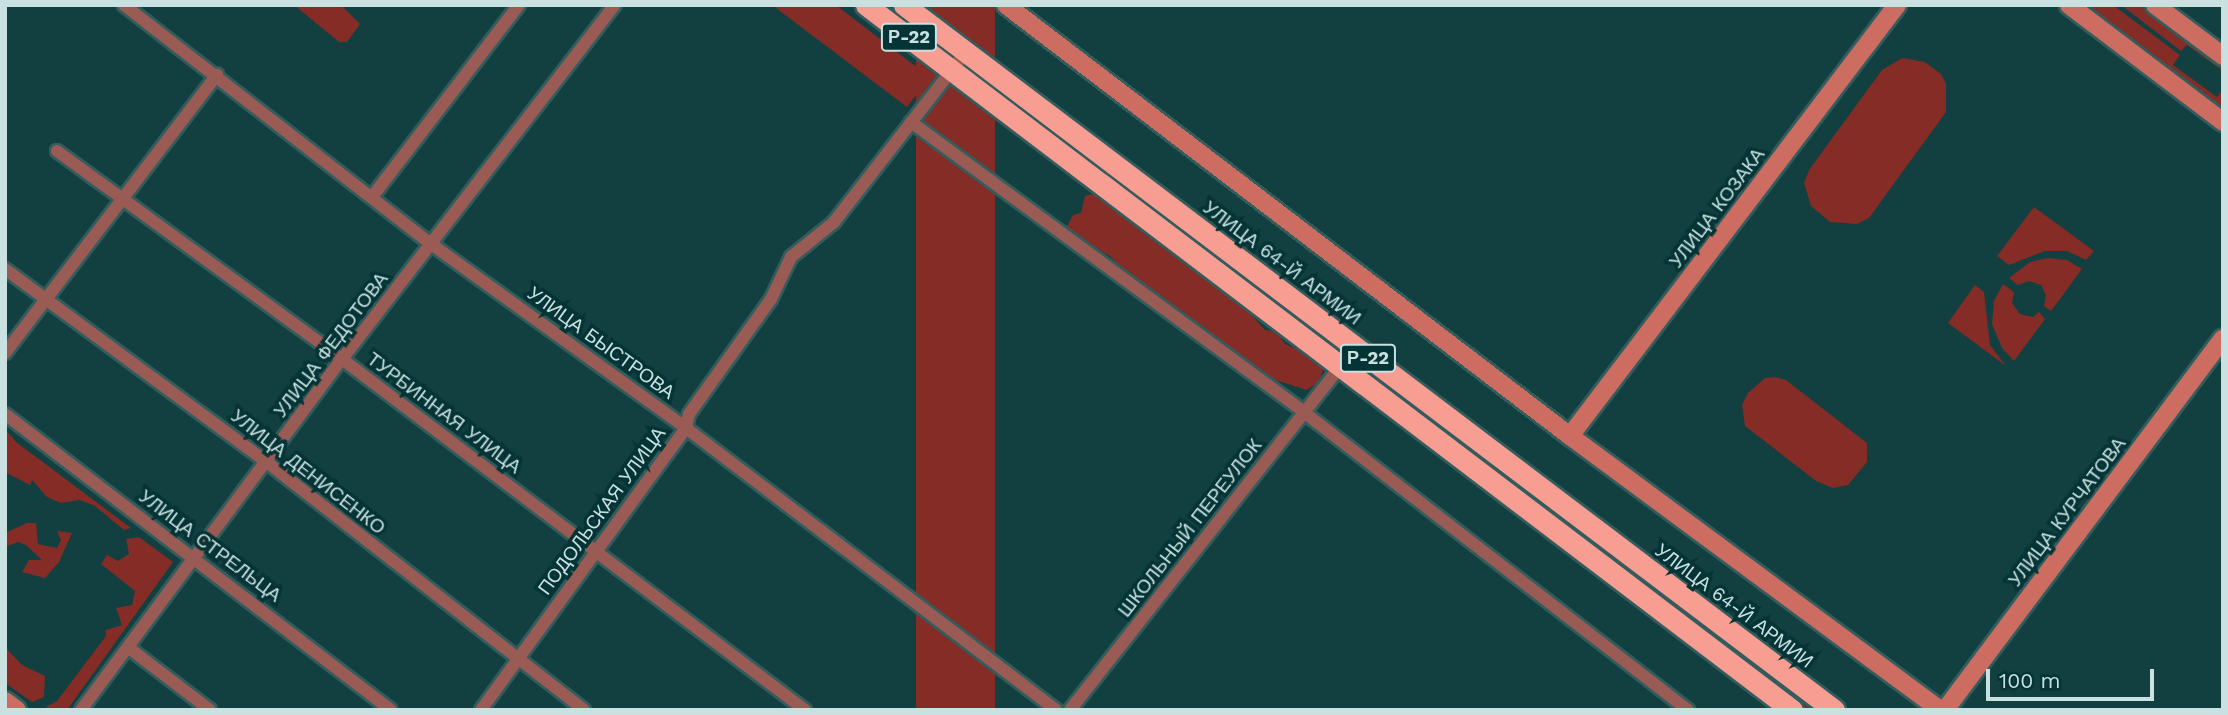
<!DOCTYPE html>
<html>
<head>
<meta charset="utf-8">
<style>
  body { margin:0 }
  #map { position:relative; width:2228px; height:715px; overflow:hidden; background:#123f40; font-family:"Work Sans",sans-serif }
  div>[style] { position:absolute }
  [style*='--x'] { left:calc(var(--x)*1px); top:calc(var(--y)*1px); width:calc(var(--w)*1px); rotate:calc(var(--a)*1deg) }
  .green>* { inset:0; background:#842c25; transform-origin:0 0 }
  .roads { filter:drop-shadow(2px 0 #335c5d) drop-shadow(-2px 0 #335c5d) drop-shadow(0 2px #335c5d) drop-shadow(0 -2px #335c5d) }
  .street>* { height:12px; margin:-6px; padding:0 6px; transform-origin:6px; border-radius:6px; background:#995b53 }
  .secondary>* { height:18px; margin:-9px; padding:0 9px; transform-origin:9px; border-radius:9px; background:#cd6d61 }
  .highway>* { height:21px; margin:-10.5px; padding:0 10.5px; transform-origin:10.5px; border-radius:10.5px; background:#f79d92 }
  span { translate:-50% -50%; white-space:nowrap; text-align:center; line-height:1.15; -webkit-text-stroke:7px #043436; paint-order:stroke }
  .shield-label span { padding:2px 5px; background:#043436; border:2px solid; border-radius:5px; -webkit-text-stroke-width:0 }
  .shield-label { font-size:18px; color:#cae1e1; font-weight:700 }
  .street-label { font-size:19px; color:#cae1e1 }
  .frame { position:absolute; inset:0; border:7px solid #cae1e1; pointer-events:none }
  .scale { position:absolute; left:1986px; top:669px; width:168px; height:32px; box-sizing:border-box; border:4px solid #cae1e1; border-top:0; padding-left:9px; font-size:21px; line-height:24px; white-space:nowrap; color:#cae1e1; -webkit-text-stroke:5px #043436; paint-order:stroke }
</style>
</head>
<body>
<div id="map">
  <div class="green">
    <div style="clip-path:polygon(294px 5px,341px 5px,360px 24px,347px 42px,339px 42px)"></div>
    <div style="clip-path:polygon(772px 5px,836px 5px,923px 72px,925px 80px,919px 91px,907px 107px)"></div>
    <div style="left:916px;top:5px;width:79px;height:1168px"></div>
    <div style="clip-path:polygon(2084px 5px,2113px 5px,2180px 55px,2173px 65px,2217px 97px,2223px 90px,2223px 109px)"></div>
    <div style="clip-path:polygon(2121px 5px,2147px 5px,2223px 63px,2223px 71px,2187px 45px,2181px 51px)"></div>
    <div style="clip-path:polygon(1902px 58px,1925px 62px,1941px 74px,1946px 84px,1946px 112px,1869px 218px,1857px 224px,1830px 222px,1811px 206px,1804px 183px,1809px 170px,1882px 70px)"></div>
    <div style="clip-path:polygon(1095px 193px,1238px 300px,1265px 330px,1276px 331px,1285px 344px,1315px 357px,1323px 370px,1319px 382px,1307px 390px,1265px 377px,1168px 308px,1149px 288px,1135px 283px,1110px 256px,1070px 233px,1067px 226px,1073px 215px,1081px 213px,1085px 196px)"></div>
    <div style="clip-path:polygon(2034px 207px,2094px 251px,2086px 260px,2067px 251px,2045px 251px,2009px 265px,1997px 256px)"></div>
    <div style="clip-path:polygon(1171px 220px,1818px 710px,1807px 710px,1167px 226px,1166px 221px)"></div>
    <div style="clip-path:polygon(2048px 258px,2067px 260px,2082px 269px,2051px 311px,2044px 306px,2046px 295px,2041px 285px,2029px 281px,2018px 285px,2009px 278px,2030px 262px)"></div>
    <div style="clip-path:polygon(2003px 284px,2014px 292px,2012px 303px,2020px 314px,2033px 317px,2039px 312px,2045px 319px,2014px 361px,2002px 348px,1992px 324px,1994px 301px)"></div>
    <div style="clip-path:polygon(1975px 285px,1984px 292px,1990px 345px,2006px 366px,1948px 323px)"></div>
    <div style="clip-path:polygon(1775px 377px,1786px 380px,1867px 443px,1867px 462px,1848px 485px,1833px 488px,1816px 481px,1745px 426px,1742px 405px,1748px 393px,1765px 378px)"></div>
    <div style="clip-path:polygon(5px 429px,16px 442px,131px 528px,124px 530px,95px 506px,80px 500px,61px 503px,47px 497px,32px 480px,30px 485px,5px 472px)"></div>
    <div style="clip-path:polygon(27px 523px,36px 523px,38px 544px,57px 548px,61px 540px,57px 531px,72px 533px,59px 562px,45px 578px,22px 572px,29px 560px,42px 560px,26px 545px,18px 542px,5px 547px,5px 533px)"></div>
    <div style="clip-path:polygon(139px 537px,173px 562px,67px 710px,50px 710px,46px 707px,57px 701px,106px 636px,106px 630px,122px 625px,116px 608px,132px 605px,135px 591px,101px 564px,107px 555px,118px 561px,129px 554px,126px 539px)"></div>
    <div style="clip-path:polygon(5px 647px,22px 665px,45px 676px,44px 697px,32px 702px,5px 683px)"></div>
  </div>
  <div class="roads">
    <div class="street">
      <div style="--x:124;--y:5;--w:389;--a:37.9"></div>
      <div style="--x:431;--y:244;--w:314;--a:35.8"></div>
      <div style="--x:686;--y:428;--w:465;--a:37.3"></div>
      <div style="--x:911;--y:122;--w:490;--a:36.4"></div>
      <div style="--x:1305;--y:413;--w:485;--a:37.8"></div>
      <div style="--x:57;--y:151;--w:353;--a:36.1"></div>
      <div style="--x:342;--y:359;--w:581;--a:37.17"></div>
      <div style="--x:372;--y:197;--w:242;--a:-52.6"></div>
      <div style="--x:5;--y:269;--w:327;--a:36.4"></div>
      <div style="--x:268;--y:463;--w:401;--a:38"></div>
      <div style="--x:5;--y:353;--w:350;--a:-52.7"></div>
      <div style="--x:5;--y:414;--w:486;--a:37.5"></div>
      <div style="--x:129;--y:648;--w:102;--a:37.4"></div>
      <div style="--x:81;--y:710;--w:437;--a:-53.4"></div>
      <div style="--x:342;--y:359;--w:447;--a:-52.4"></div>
      <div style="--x:481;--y:710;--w:349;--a:-54"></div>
      <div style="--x:686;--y:428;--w:14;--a:-78"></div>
      <div style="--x:689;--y:414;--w:141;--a:-54.5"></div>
      <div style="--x:771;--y:299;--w:47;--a:-64.5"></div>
      <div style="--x:791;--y:257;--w:55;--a:-39.1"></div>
      <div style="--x:834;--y:222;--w:215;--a:-52.2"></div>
      <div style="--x:1070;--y:710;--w:435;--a:-51.8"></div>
    </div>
    <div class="secondary">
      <div style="--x:1006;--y:5;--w:710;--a:37.39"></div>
      <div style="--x:1570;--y:436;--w:460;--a:36.5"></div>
      <div style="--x:2069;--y:5;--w:193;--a:37.2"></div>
      <div style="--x:2155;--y:5;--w:85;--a:36.9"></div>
      <div style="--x:1570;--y:436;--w:541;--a:-52.81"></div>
      <div style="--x:5;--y:701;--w:15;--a:37"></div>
      <div style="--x:1945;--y:710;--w:464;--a:-53.2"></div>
    </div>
    <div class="highway">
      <div style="--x:866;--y:5;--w:1164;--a:37.28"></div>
      <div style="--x:904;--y:5;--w:1167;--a:37.16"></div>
    </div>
  </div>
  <div class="shield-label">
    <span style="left:909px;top:37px">Р-22</span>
    <span style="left:1368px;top:358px">Р-22</span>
  </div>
  <div class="street-label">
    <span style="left:1717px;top:208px;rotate:-53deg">УЛИЦА КОЗАКА</span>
    <span style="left:1282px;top:263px;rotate:37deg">УЛИЦА 64-Й АРМИИ</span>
    <span style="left:601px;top:343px;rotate:36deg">УЛИЦА БЫСТРОВА</span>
    <span style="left:331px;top:345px;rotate:-53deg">УЛИЦА ФЕДОТОВА</span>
    <span style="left:444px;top:413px;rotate:37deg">ТУРБИННАЯ УЛИЦА</span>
    <span style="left:308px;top:472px;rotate:38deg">УЛИЦА ДЕНИСЕНКО</span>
    <span style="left:602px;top:511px;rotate:-54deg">ПОДОЛЬСКАЯ УЛИЦА</span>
    <span style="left:2067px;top:512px;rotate:-53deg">УЛИЦА КУРЧАТОВА</span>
    <span style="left:1190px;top:528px;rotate:-52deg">ШКОЛЬНЫЙ ПЕРЕУЛОК</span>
    <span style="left:210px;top:546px;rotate:37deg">УЛИЦА СТРЕЛЬЦА</span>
    <span style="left:1734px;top:606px;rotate:37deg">УЛИЦА 64-Й АРМИИ</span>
  </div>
  <div class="frame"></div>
  <div class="scale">100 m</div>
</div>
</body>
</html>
